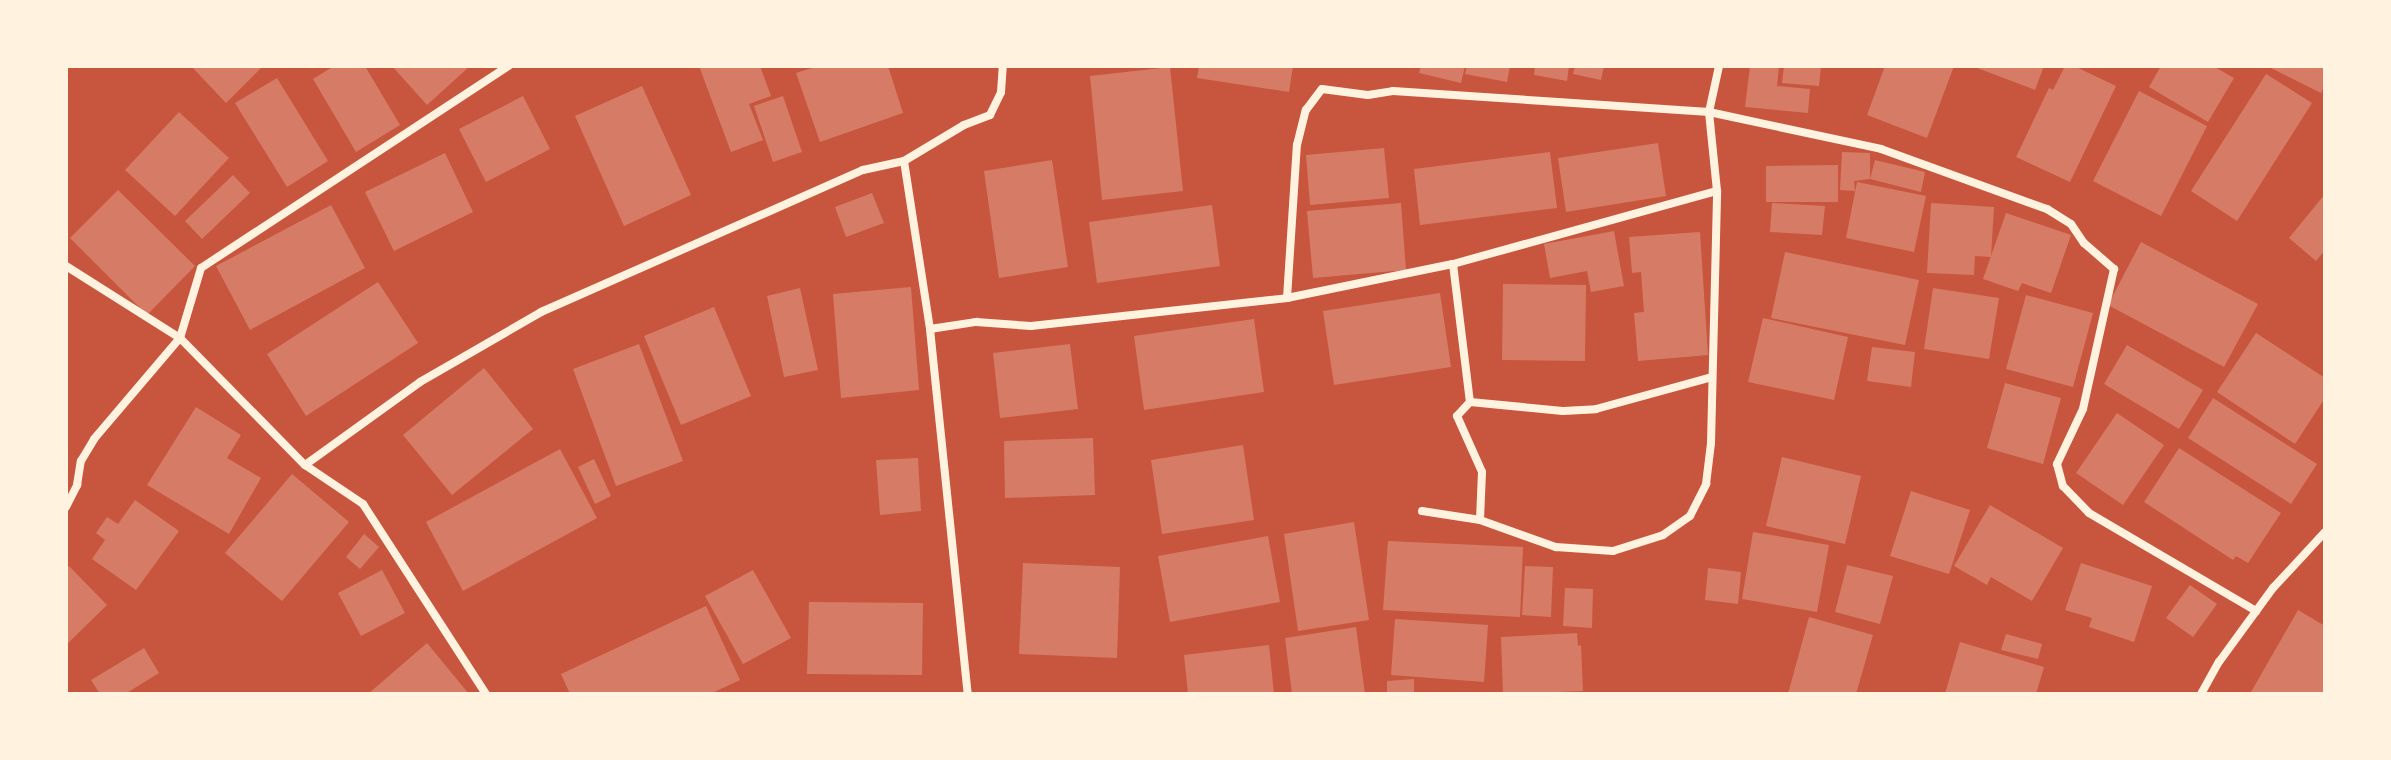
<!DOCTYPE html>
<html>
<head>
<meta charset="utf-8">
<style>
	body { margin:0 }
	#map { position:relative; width:2391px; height:760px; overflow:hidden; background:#c8553d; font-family:"Noto Serif",serif }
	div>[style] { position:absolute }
	.building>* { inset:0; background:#d67c66 }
	.minor>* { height:8px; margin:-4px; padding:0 4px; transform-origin:4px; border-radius:4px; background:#fff3e0 }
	span { translate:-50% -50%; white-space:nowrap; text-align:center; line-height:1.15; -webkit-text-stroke:8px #fff3e0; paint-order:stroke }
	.frame { position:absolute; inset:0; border:68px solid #fff3e0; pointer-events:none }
</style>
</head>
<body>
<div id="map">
	<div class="building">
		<div style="clip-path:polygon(191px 66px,263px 66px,226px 103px)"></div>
		<div style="clip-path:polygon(334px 66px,365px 66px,400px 125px,356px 152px,313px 79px)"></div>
		<div style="clip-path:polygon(392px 66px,470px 66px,427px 105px)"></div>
		<div style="clip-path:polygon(699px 66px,760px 66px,771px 96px,749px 104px,763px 140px,731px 152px)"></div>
		<div style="clip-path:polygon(818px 66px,888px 66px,903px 113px,820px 142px,796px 73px)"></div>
		<div style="clip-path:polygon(1199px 66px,1293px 66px,1289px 92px,1197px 78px)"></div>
		<div style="clip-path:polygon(1421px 66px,1465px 66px,1461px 83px,1419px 73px)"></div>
		<div style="clip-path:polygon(1467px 66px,1510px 66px,1507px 82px,1465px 74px)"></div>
		<div style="clip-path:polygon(1535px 66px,1569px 66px,1567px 81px,1534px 75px)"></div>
		<div style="clip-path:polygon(1575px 66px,1604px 66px,1601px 80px,1573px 74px)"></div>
		<div style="clip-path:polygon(1750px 66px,1779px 66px,1777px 86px,1810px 89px,1808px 113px,1745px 107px)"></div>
		<div style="clip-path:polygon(1784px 66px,1821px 66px,1819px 86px,1782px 83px)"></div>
		<div style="clip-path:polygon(1885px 66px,1954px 66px,1927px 138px,1867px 115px)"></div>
		<div style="clip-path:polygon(1972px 66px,2044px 66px,2035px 90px)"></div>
		<div style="clip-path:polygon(2065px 66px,2074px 66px,2116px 86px,2070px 182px,2016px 157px,2049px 88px,2053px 90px)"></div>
		<div style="clip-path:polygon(2161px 66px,2213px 66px,2234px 78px,2208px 122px,2149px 87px)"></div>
		<div style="clip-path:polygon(2267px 66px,2325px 66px,2325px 84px,2321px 93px)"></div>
		<div style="clip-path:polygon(1170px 67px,1183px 191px,1102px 200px,1090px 76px)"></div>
		<div style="clip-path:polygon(2266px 74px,2312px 103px,2237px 221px,2191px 191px)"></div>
		<div style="clip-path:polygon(277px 78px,328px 161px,287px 187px,235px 103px)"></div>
		<div style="clip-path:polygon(642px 86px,691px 195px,624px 226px,575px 116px)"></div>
		<div style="clip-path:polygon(2139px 91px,2207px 126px,2161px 216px,2093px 181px)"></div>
		<div style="clip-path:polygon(523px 96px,550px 149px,486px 182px,459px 129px)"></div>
		<div style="clip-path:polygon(783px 96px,802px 152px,773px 162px,754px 106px)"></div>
		<div style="clip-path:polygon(179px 112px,229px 158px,175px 216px,125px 170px)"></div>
		<div style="clip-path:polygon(1658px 143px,1666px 196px,1566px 212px,1558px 158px)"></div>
		<div style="clip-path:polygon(1384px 148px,1389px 198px,1310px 205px,1306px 155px)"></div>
		<div style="clip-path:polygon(1550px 152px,1557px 208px,1420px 225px,1414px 169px)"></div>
		<div style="clip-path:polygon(1842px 152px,1870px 153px,1870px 179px,1875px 160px,1925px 172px,1921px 192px,1870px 179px,1854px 181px,1855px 191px,1840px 190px)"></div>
		<div style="clip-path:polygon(445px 153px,473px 212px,394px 251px,365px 192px)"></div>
		<div style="clip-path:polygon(1052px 160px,1068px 267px,999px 278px,984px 171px)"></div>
		<div style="clip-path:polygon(1838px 165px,1838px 202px,1766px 202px,1766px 166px)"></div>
		<div style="clip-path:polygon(233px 175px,250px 193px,202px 239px,185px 221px)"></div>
		<div style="clip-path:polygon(1857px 182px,1926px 196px,1914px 252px,1846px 238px)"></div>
		<div style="clip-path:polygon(118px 190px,195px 266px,147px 315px,70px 238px)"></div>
		<div style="clip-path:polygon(872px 193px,884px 223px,846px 237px,835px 207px)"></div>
		<div style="clip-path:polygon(2325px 194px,2325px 250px,2316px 261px,2289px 238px)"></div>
		<div style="clip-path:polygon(1401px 203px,1406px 270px,1313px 278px,1307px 211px)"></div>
		<div style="clip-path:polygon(1772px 203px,1825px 206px,1822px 235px,1770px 232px)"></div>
		<div style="clip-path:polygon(1931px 203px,1994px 207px,1991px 257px,1975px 256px,1974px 275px,1927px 273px)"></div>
		<div style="clip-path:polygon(331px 205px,365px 268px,250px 330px,216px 266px)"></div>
		<div style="clip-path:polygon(1212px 205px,1220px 266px,1097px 283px,1089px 222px)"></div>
		<div style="clip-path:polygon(2006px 213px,2071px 235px,2051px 293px,2022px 283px,2018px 291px,1983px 279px)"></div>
		<div style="clip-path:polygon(1614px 231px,1624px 286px,1591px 292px,1587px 271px,1550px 278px,1544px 244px)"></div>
		<div style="clip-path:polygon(1700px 232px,1708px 355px,1638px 361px,1634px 313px,1644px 312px,1641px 272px,1632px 273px,1629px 237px)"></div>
		<div style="clip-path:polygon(2141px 242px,2258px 304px,2224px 367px,2108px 305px)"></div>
		<div style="clip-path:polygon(1785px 252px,1919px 280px,1905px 345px,1771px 318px)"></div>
		<div style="clip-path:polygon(378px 282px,418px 343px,306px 416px,267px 354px)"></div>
		<div style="clip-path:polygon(1503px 284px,1586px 285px,1585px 361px,1502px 360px)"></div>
		<div style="clip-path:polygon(911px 287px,919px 390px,841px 398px,833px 294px)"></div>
		<div style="clip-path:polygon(800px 288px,818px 370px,784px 377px,767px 296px)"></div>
		<div style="clip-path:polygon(1933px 288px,1999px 298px,1989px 359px,1924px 349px)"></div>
		<div style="clip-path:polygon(1440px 293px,1451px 367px,1334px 385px,1323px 311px)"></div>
		<div style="clip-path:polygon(2026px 295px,2093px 313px,2073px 387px,2006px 369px)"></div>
		<div style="clip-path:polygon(714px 307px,751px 396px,681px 425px,644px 336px)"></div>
		<div style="clip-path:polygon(1763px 318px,1848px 337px,1834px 400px,1748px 382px)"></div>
		<div style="clip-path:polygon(1254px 319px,1264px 392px,1144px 410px,1134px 336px)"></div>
		<div style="clip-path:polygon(2256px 333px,2325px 378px,2325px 398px,2295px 444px,2217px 392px)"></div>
		<div style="clip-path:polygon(639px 344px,683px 461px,616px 486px,573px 369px)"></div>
		<div style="clip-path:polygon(1070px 344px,1078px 409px,1000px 418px,993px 353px)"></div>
		<div style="clip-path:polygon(2127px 345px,2203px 390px,2179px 429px,2104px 384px)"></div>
		<div style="clip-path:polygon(1872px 347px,1915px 352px,1911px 387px,1867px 381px)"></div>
		<div style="clip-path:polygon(484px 368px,533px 429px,452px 495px,403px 435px)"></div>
		<div style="clip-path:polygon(2005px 383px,2061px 398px,2043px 464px,1987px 448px)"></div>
		<div style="clip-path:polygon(2213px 398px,2317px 464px,2291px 504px,2188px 438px)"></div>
		<div style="clip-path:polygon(196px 407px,241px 435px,227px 458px,261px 478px,229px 534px,147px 485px)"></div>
		<div style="clip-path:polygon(2117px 413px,2164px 445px,2123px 505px,2076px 473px)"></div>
		<div style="clip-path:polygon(1093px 438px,1095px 495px,1005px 498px,1004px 441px)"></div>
		<div style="clip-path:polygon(1243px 445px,1254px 520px,1162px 534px,1151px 460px)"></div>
		<div style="clip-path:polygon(2179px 448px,2281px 513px,2248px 563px,2236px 556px,2233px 560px,2144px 502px)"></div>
		<div style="clip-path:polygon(560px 449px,597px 518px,463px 591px,426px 522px)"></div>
		<div style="clip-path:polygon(1782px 457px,1861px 476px,1845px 544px,1766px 526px)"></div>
		<div style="clip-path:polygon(918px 458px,921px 511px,880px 515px,876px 460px)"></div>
		<div style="clip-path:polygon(594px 459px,611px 496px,595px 504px,578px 467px)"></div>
		<div style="clip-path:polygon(292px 474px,349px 522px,282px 601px,225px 553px)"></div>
		<div style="clip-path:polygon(1911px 491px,1970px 510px,1949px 574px,1890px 556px)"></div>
		<div style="clip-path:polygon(135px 500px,179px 531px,136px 590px,92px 559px,105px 540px,96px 533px,107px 517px,118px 524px)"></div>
		<div style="clip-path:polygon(1990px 505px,2063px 548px,2032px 601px,1991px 577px,1987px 585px,1954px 566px)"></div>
		<div style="clip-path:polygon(1354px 522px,1369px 620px,1298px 631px,1284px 534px)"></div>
		<div style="clip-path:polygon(1753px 532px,1829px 545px,1817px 612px,1742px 599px)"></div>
		<div style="clip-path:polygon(364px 534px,379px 547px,360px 569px,346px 557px)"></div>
		<div style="clip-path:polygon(1268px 536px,1280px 602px,1170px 622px,1158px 556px)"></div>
		<div style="clip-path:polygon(1388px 541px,1523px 547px,1520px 617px,1383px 610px)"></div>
		<div style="clip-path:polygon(1023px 563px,1120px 567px,1117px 658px,1019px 654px)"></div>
		<div style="clip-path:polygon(2081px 563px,2152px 586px,2134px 642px,2089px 627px,2092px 618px,2065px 610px)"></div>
		<div style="clip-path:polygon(1847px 565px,1893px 576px,1880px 624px,1835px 612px)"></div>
		<div style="clip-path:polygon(69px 566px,107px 605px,66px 645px,66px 569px)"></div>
		<div style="clip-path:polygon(1525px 566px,1553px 567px,1551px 617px,1522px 615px)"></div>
		<div style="clip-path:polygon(1708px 568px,1741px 572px,1738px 604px,1705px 600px)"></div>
		<div style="clip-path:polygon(382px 570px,405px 613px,361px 636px,338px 593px)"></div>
		<div style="clip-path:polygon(753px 570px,791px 638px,743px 664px,705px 596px)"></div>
		<div style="clip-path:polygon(2190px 585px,2217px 604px,2193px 637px,2166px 618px)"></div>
		<div style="clip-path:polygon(1565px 588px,1593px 589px,1592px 628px,1563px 626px)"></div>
		<div style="clip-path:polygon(809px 602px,923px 603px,922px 675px,807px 674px)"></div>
		<div style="clip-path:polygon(706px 606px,740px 680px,710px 694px,570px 694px,561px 674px)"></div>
		<div style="clip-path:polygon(2298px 610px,2325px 626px,2325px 694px,2255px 694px,2251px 692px)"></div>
		<div style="clip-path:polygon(1809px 617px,1873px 635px,1856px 694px,1788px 694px)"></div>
		<div style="clip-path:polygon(1395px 619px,1488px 625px,1484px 682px,1391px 675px)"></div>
		<div style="clip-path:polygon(1356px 627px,1365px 694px,1292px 694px,1285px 638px)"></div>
		<div style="clip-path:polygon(1577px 633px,1578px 646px,1581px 645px,1583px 691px,1503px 694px,1501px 637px)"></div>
		<div style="clip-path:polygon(2006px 634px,2042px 644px,2038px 659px,2001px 650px)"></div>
		<div style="clip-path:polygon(1960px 642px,2044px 667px,2036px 694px,1945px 694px)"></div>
		<div style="clip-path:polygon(427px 643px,469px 694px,368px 694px)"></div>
		<div style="clip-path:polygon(1269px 645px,1274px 694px,1188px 694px,1184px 655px)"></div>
		<div style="clip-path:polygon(144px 648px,159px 673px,125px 694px,100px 694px,91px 680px)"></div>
		<div style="clip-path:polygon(1414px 679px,1414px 694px,1387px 694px,1387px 681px)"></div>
	</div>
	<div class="minor">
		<div style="left:904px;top:161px;width:70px;rotate:-31deg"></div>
		<div style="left:964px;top:125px;width:28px;rotate:-21deg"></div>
		<div style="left:990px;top:115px;width:25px;rotate:-64deg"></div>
		<div style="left:1001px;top:92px;width:26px;rotate:-86deg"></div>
		<div style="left:1453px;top:264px;width:139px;rotate:83deg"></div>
		<div style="left:1470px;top:402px;width:19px;rotate:133deg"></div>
		<div style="left:1457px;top:416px;width:61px;rotate:65.9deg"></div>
		<div style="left:1482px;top:472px;width:48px;rotate:92.4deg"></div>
		<div style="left:66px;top:266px;width:135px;rotate:32.3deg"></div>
		<div style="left:180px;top:338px;width:178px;rotate:45.5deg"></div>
		<div style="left:305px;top:465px;width:70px;rotate:33.9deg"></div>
		<div style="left:363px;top:504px;width:226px;rotate:57.1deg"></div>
		<div style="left:1287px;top:298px;width:153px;rotate:-86.3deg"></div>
		<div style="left:1297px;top:145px;width:36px;rotate:-76deg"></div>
		<div style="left:1306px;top:110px;width:26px;rotate:-53deg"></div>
		<div style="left:1322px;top:89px;width:46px;rotate:7.4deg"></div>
		<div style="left:1368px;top:95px;width:25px;rotate:-9deg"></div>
		<div style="left:1393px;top:91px;width:317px;rotate:3.8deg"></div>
		<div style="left:1709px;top:112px;width:176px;rotate:12.1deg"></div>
		<div style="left:1881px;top:149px;width:177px;rotate:19.9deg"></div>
		<div style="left:2047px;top:209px;width:28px;rotate:32deg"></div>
		<div style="left:2071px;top:224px;width:23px;rotate:56deg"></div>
		<div style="left:2084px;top:243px;width:40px;rotate:41deg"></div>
		<div style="left:2114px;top:269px;width:143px;rotate:102.5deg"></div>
		<div style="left:2083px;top:409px;width:61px;rotate:115.3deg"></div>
		<div style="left:2057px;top:464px;width:23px;rotate:75deg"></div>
		<div style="left:2063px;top:486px;width:37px;rotate:46deg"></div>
		<div style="left:2089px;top:513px;width:194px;rotate:30.4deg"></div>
		<div style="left:930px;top:329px;width:367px;rotate:84.1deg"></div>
		<div style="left:1470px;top:402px;width:93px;rotate:5.5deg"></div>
		<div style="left:1563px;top:411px;width:33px;rotate:-3deg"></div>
		<div style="left:1596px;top:409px;width:120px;rotate:-15.4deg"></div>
		<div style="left:305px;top:465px;width:142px;rotate:-35.8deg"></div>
		<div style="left:420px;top:382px;width:140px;rotate:-30deg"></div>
		<div style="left:541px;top:312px;width:352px;rotate:-23.8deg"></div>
		<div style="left:863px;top:170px;width:42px;rotate:-12.4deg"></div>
		<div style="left:904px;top:161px;width:170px;rotate:81.2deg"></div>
		<div style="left:930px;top:329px;width:47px;rotate:-8.7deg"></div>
		<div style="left:976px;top:322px;width:55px;rotate:4.2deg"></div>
		<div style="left:1031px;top:326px;width:258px;rotate:-6.2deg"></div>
		<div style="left:1287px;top:298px;width:169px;rotate:-11.6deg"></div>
		<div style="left:1453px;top:264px;width:274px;rotate:-15.5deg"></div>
		<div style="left:66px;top:507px;width:25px;rotate:-63deg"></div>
		<div style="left:77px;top:485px;width:24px;rotate:-81deg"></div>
		<div style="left:81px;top:461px;width:26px;rotate:-59deg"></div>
		<div style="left:94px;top:439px;width:133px;rotate:-49.6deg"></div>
		<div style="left:180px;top:338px;width:73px;rotate:-73.3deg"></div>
		<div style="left:201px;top:268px;width:368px;rotate:-33.3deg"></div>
		<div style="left:1422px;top:511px;width:59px;rotate:8.8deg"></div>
		<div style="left:1480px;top:520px;width:81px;rotate:19.6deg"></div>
		<div style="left:1556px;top:547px;width:57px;rotate:4deg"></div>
		<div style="left:1613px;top:551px;width:52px;rotate:-17.7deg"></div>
		<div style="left:1663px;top:535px;width:33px;rotate:-35deg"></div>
		<div style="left:1690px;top:516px;width:36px;rotate:-63deg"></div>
		<div style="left:1706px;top:484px;width:41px;rotate:-83deg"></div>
		<div style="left:1711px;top:443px;width:252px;rotate:-88.6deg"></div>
		<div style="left:1717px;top:191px;width:79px;rotate:-95.8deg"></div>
		<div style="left:1709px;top:112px;width:47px;rotate:-77.7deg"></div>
		<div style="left:2201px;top:694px;width:37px;rotate:-61deg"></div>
		<div style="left:2219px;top:662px;width:92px;rotate:-53.9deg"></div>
		<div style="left:2273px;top:588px;width:76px;rotate:-47.1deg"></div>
	</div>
	<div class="frame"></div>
</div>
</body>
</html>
